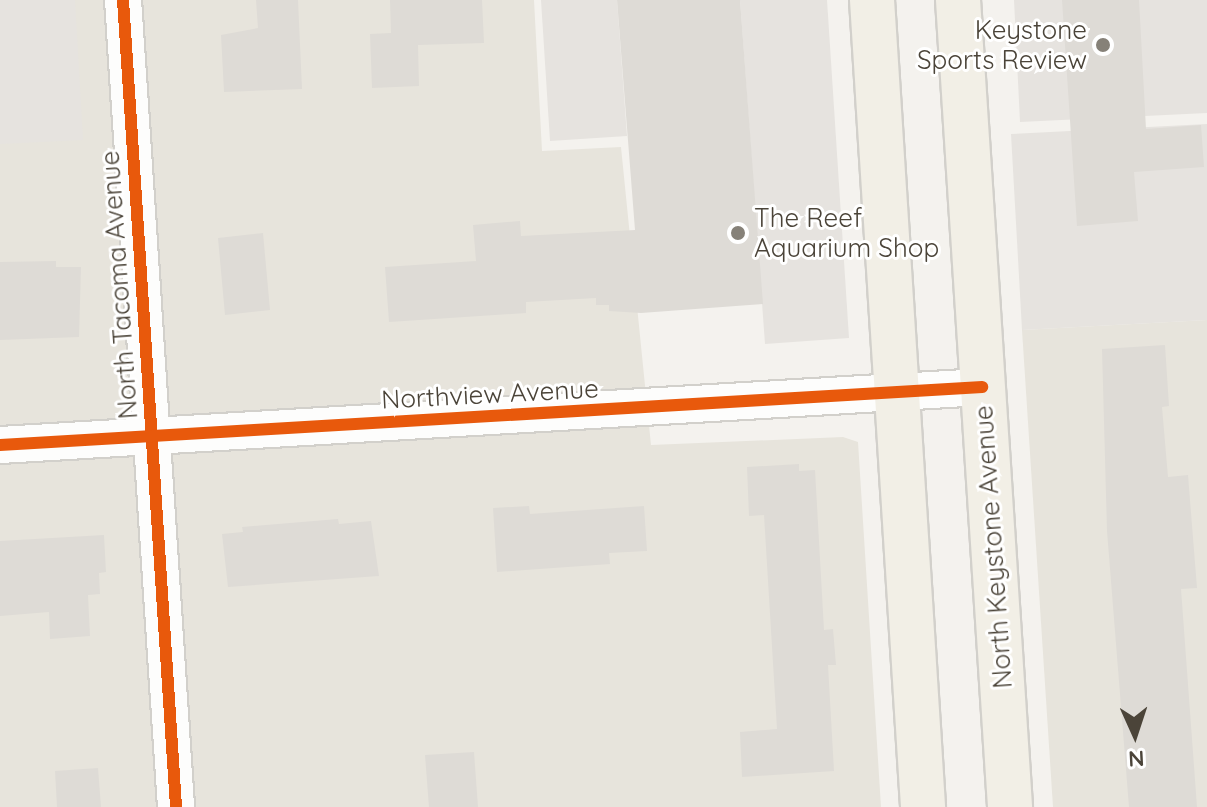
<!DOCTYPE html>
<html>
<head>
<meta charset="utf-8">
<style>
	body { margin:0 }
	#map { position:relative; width:1207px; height:807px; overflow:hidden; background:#f4f2ee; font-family:Quicksand,sans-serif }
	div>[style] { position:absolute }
	.residential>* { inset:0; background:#e7e4dc }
	.parking>* { inset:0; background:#e6e3df }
	.building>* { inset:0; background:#dedbd6 }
	.roads { filter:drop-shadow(2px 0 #d2d0cb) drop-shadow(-2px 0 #d2d0cb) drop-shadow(0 2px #d2d0cb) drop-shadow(0 -2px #d2d0cb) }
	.minor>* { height:36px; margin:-18px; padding:0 18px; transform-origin:18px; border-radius:18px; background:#fdfdfc }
	.primary>* { height:44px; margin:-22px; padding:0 22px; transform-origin:22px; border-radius:22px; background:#f2efe6 }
	.cycleway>* { height:12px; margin:-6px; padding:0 6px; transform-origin:6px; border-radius:6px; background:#e8590c }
	.dots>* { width:22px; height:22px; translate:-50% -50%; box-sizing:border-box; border:4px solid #fff; border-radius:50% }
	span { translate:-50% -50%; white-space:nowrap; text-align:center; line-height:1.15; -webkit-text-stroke:6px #fff; paint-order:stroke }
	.poi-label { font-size:26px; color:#4b4439 }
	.right { translate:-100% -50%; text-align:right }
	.left { translate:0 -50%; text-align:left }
	.street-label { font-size:26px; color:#4b4439 }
	.north { position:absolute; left:1095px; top:695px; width:80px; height:80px; -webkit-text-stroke:6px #fff; paint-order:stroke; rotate:177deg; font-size:22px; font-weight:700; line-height:32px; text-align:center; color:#4b4439 }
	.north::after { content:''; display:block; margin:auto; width:28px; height:36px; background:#4b4439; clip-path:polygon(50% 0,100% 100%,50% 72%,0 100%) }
</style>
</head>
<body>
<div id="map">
	<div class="residential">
		<div style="clip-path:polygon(0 0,534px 0,542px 151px,621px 147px,651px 445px,843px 437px,858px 442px,881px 807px,0 807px)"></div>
		<div style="clip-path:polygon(1207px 320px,1207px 807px,1053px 807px,1022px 330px)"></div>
	</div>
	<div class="parking">
		<div style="clip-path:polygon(0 0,75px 0,83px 140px,0 144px)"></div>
		<div style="clip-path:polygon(541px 0,617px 0,627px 136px,550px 141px)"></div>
		<div style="clip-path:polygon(740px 0,827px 0,849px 338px,765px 344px)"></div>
		<div style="clip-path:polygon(1014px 0,1207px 0,1207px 113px,1020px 122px)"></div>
		<div style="clip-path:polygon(1207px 124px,1207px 320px,1022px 330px,1011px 134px)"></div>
	</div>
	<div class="building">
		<div style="clip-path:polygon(256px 0,298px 0,302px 89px,224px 92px,221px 35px,258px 28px)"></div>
		<div style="clip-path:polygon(390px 0,482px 0,484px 43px,418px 45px,419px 86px,372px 88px,370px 34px,391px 33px)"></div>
		<div style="clip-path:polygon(617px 0,740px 0,763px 304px,641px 313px,609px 311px,609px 305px,596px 305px,596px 298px,526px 302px,526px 313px,389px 322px,385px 267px,476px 261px,473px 225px,520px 221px,521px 236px,635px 230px)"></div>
		<div style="clip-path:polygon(1062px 0,1139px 0,1146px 129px,1201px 125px,1204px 167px,1134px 172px,1138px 221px,1077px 226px)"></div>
		<div style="clip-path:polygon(263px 233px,270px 310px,225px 315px,218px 238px)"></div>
		<div style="clip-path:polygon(56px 261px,56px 267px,81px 267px,79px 337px,0 340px,0 262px)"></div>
		<div style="clip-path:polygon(1165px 345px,1169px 406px,1162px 407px,1168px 477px,1188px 475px,1197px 588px,1181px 589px,1197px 807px,1129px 807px,1107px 531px,1102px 349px)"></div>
		<div style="clip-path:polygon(799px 464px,799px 471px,815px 470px,824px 630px,833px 629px,836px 665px,828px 665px,834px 771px,742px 777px,740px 732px,777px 729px,764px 515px,749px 516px,747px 467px)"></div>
		<div style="clip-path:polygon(529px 506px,530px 514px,644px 506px,647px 551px,609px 553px,610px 564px,497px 572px,493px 508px)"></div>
		<div style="clip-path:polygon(338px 519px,339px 524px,371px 521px,379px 576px,228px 587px,222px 534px,243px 532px,242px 527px)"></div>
		<div style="clip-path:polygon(104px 535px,106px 572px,99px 573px,100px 594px,88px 595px,90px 636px,50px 639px,49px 612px,0 616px,0 541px)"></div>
		<div style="clip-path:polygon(474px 752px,478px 807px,429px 807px,425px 755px)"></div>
		<div style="clip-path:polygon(98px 768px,101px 807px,57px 807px,55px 771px)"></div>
	</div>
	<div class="roads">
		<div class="minor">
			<div style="left:123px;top:0;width:809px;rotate:86.24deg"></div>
			<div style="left:0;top:445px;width:984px;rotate:-3.38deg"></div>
		</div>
		<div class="primary">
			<div style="left:872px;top:0;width:809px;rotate:86.38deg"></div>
			<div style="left:958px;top:0;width:809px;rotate:86.31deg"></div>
		</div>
	</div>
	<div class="cycleway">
		<div style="left:123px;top:0;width:809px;rotate:86.24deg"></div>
		<div style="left:0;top:445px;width:984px;rotate:-3.38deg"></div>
	</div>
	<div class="dots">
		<div style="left:1103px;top:45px;background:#868178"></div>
		<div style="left:738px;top:233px;background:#868178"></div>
	</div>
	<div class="poi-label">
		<span class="right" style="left:1087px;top:45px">Keystone<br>Sports Review</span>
		<span class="left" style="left:754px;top:233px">The Reef<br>Aquarium Shop</span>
	</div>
	<div class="street-label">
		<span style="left:119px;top:285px;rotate:-94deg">North Tacoma Avenue</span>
		<span style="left:490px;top:394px;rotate:-3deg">Northview Avenue</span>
		<span style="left:993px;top:547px;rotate:-94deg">North Keystone Avenue</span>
	</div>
	<div class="north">N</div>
</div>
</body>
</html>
